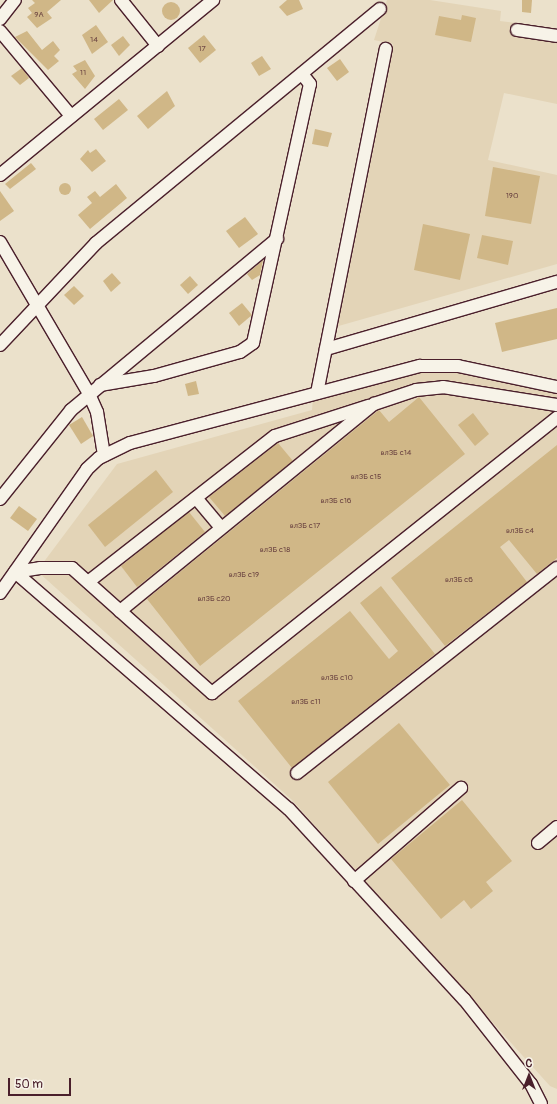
<!DOCTYPE html>
<html>
<head>
<meta charset="utf-8">
<style>
	body { margin:0 }
	#map { position:relative; width:557px; height:1104px; overflow:hidden; background:#ebe1cb; font-family:Pangolin,sans-serif }
	div>[style] { position:absolute }
	.built>* { inset:0; background:#e3d4b7 }
	.building>* { inset:0; background:#d0b787 }
	.round { border-radius:50% }
	.roads { filter:drop-shadow(1px 0 #4a1f2b) drop-shadow(-1px 0 #4a1f2b) drop-shadow(0 1px #4a1f2b) drop-shadow(0 -1px #4a1f2b) }
	.minor>* { height:12px; margin:-6px; padding:0 6px; transform-origin:6px; border-radius:6px; background:#f7f3e8 }
	span { translate:-50% -50%; white-space:nowrap; text-align:center; line-height:1.15; -webkit-text-stroke:4px #f7f3e8; paint-order:stroke }
	.number-label { font-size:8px; color:#6c4542 }
	.number-label span { -webkit-text-stroke-width:0 }
	.north { position:absolute; left:509px; top:1056px; width:40px; height:40px; -webkit-text-stroke:3px #f7f3e8; paint-order:stroke; rotate:0deg; font-size:11px; font-weight:700; line-height:16px; text-align:center; color:#4a1f2b }
	.north::after { content:''; display:block; margin:auto; width:14px; height:18px; background:#4a1f2b; clip-path:polygon(50% 0,100% 100%,50% 72%,0 100%) }
	.scale { position:absolute; left:8px; top:1078px; width:63px; height:18px; box-sizing:border-box; border:2px solid #4a1f2b; border-top:0; padding-left:5px; font-size:12px; line-height:14px; white-space:nowrap; color:#4a1f2b; -webkit-text-stroke:3px #f7f3e8; paint-order:stroke }
</style>
</head>
<body>
<div id="map">
	<div class="built">
		<div style="clip-path:polygon(387px 0,430px 0,501px 11px,500px 21px,516px 23px,514px 37px,557px 41px,557px 104px,504px 93px,488px 160px,557px 175px,557px 264px,335px 327px,393px 44px,374px 40px)"></div>
		<div style="clip-path:polygon(445px 367px,557px 391px,557px 1089px,550px 1086px,292px 800px,37px 571px,117px 464px,312px 410px,313px 398px)"></div>
	</div>
	<div class="building">
		<div style="clip-path:polygon(32px 0,61px 0,47px 12px,52px 18px,37px 28px,27px 17px,32px 13px,28px 8px,35px 3px)"></div>
		<div style="clip-path:polygon(89px 0,113px 0,99px 13px)"></div>
		<div style="clip-path:polygon(287px 0,299px 0,303px 9px,287px 16px,279px 7px)"></div>
		<div style="clip-path:polygon(522px 0,532px 0,531px 13px,522px 12px)"></div>
		<div class="round" style="left:162px;top:2px;width:18px;height:18px"></div>
		<div style="clip-path:polygon(462px 15px,476px 18px,471px 42px,435px 35px,439px 16px,461px 20px)"></div>
		<div style="clip-path:polygon(96px 25px,108px 42px,92px 54px,82px 35px)"></div>
		<div style="clip-path:polygon(27px 31px,42px 50px,53px 41px,60px 50px,54px 56px,59px 61px,48px 70px,15px 37px)"></div>
		<div style="clip-path:polygon(204px 35px,216px 50px,200px 63px,188px 48px)"></div>
		<div style="clip-path:polygon(123px 36px,130px 45px,119px 56px,111px 45px)"></div>
		<div style="clip-path:polygon(262px 56px,271px 69px,259px 76px,251px 63px)"></div>
		<div style="clip-path:polygon(340px 59px,349px 72px,337px 81px,327px 68px)"></div>
		<div style="clip-path:polygon(85px 60px,95px 76px,85px 89px,72px 74px,77px 71px,73px 66px)"></div>
		<div style="clip-path:polygon(22px 68px,29px 78px,20px 85px,11px 76px)"></div>
		<div style="clip-path:polygon(167px 91px,175px 106px,148px 129px,137px 116px)"></div>
		<div style="clip-path:polygon(119px 99px,128px 110px,103px 130px,94px 119px)"></div>
		<div style="clip-path:polygon(315px 129px,332px 133px,328px 147px,312px 144px)"></div>
		<div style="clip-path:polygon(96px 149px,106px 161px,92px 172px,80px 159px,88px 150px,90px 153px)"></div>
		<div style="clip-path:polygon(31px 163px,36px 169px,10px 189px,5px 184px)"></div>
		<div style="clip-path:polygon(493px 167px,540px 176px,531px 224px,485px 216px)"></div>
		<div class="round" style="left:59px;top:183px;width:12px;height:12px"></div>
		<div style="clip-path:polygon(116px 184px,127px 198px,90px 229px,78px 215px,92px 203px,87px 197px,95px 191px,100px 197px)"></div>
		<div style="clip-path:polygon(0 191px,14px 211px,0 221px)"></div>
		<div style="clip-path:polygon(245px 217px,258px 234px,239px 248px,226px 231px)"></div>
		<div style="clip-path:polygon(423px 224px,470px 234px,460px 280px,414px 270px)"></div>
		<div style="clip-path:polygon(482px 235px,513px 241px,508px 265px,477px 258px)"></div>
		<div style="clip-path:polygon(263px 260px,260px 275px,252px 280px,247px 274px)"></div>
		<div style="clip-path:polygon(112px 273px,121px 283px,111px 292px,103px 281px)"></div>
		<div style="clip-path:polygon(190px 276px,198px 285px,188px 294px,180px 285px)"></div>
		<div style="clip-path:polygon(74px 286px,84px 296px,74px 305px,64px 295px)"></div>
		<div style="clip-path:polygon(242px 303px,252px 315px,239px 326px,229px 313px)"></div>
		<div style="clip-path:polygon(557px 308px,557px 339px,502px 352px,495px 323px)"></div>
		<div style="clip-path:polygon(196px 381px,199px 394px,188px 396px,185px 384px)"></div>
		<div style="clip-path:polygon(419px 397px,465px 454px,200px 666px,147px 599px,379px 410px,389px 422px)"></div>
		<div style="clip-path:polygon(473px 413px,489px 434px,475px 446px,458px 425px)"></div>
		<div style="clip-path:polygon(82px 417px,93px 436px,81px 444px,69px 425px)"></div>
		<div style="clip-path:polygon(278px 443px,293px 461px,225px 516px,209px 497px)"></div>
		<div style="clip-path:polygon(557px 445px,557px 558px,537px 574px,509px 540px,500px 547px,527px 582px,445px 646px,391px 578px)"></div>
		<div style="clip-path:polygon(156px 470px,173px 492px,105px 547px,88px 525px)"></div>
		<div style="clip-path:polygon(19px 506px,37px 519px,28px 531px,10px 518px)"></div>
		<div style="clip-path:polygon(189px 512px,205px 532px,137px 587px,121px 566px)"></div>
		<div style="clip-path:polygon(381px 586px,435px 654px,292px 768px,238px 701px,350px 611px,389px 659px,398px 651px,360px 603px)"></div>
		<div style="clip-path:polygon(399px 723px,450px 785px,378px 844px,328px 782px)"></div>
		<div style="clip-path:polygon(462px 800px,512px 861px,486px 882px,493px 891px,471px 909px,464px 900px,441px 919px,391px 859px)"></div>
	</div>
	<div class="roads">
		<div class="minor">
			<div style="left:121px;top:0;width:59px;rotate:51.2deg"></div>
			<div style="left:0;top:19px;width:24px;rotate:-52deg"></div>
			<div style="left:517px;top:30px;width:40px;rotate:8.5deg"></div>
			<div style="left:0;top:31px;width:111px;rotate:50.1deg"></div>
			<div style="left:0;top:175px;width:276px;rotate:-39.4deg"></div>
			<div style="left:0;top:242px;width:176px;rotate:59.6deg"></div>
			<div style="left:89px;top:394px;width:20px;rotate:66deg"></div>
			<div style="left:97px;top:412px;width:44px;rotate:80.8deg"></div>
			<div style="left:0;top:345px;width:140px;rotate:-46.7deg"></div>
			<div style="left:96px;top:243px;width:368px;rotate:-39.5deg"></div>
			<div style="left:326px;top:349px;width:241px;rotate:-16.2deg"></div>
			<div style="left:100px;top:385px;width:55px;rotate:-9.5deg"></div>
			<div style="left:154px;top:376px;width:89px;rotate:-15.6deg"></div>
			<div style="left:240px;top:352px;width:16px;rotate:-35deg"></div>
			<div style="left:253px;top:343px;width:265px;rotate:-77.6deg"></div>
			<div style="left:310px;top:84px;width:13px;rotate:-129deg"></div>
			<div style="left:317px;top:393px;width:351px;rotate:-78.7deg"></div>
			<div style="left:196px;top:498px;width:39px;rotate:50deg"></div>
			<div style="left:0;top:499px;width:114px;rotate:-51.4deg"></div>
			<div style="left:71px;top:410px;width:268px;rotate:-39.7deg"></div>
			<div style="left:15px;top:572px;width:362px;rotate:40.9deg"></div>
			<div style="left:289px;top:809px;width:258px;rotate:47.4deg"></div>
			<div style="left:464px;top:999px;width:108px;rotate:51.8deg"></div>
			<div style="left:531px;top:1084px;width:22px;rotate:63deg"></div>
			<div style="left:15px;top:572px;width:25px;rotate:-9deg"></div>
			<div style="left:40px;top:568px;width:32px"></div>
			<div style="left:72px;top:568px;width:188px;rotate:41.8deg"></div>
			<div style="left:212px;top:693px;width:441px;rotate:-38.6deg"></div>
			<div style="left:88px;top:582px;width:237px;rotate:-38deg"></div>
			<div style="left:275px;top:436px;width:98px;rotate:-17.9deg"></div>
			<div style="left:0;top:593px;width:151px;rotate:-54.9deg"></div>
			<div style="left:87px;top:469px;width:16px;rotate:-43deg"></div>
			<div style="left:99px;top:458px;width:34px;rotate:-26deg"></div>
			<div style="left:130px;top:443px;width:300px;rotate:-14.9deg"></div>
			<div style="left:420px;top:366px;width:38px"></div>
			<div style="left:458px;top:366px;width:101px;rotate:12deg"></div>
			<div style="left:120px;top:611px;width:328px;rotate:-39.2deg"></div>
			<div style="left:374px;top:404px;width:44px;rotate:-18.4deg"></div>
			<div style="left:416px;top:390px;width:27px;rotate:-6deg"></div>
			<div style="left:443px;top:387px;width:115px;rotate:9deg"></div>
			<div style="left:297px;top:773px;width:331px;rotate:-38.3deg"></div>
			<div style="left:538px;top:843px;width:25px;rotate:-40deg"></div>
			<div style="left:354px;top:881px;width:142px;rotate:-41deg"></div>
		</div>
	</div>
	<div class="number-label">
		<span style="left:39px;top:15px">9А</span>
		<span style="left:94px;top:40px">14</span>
		<span style="left:202px;top:49px">17</span>
		<span style="left:83px;top:73px">11</span>
		<span style="left:512px;top:196px">190</span>
		<span style="left:396px;top:453px">вл3Б с14</span>
		<span style="left:366px;top:477px">вл3Б с15</span>
		<span style="left:336px;top:501px">вл3Б с16</span>
		<span style="left:305px;top:526px">вл3Б с17</span>
		<span style="left:520px;top:531px">вл3Б с4</span>
		<span style="left:275px;top:550px">вл3Б с18</span>
		<span style="left:244px;top:575px">вл3Б с19</span>
		<span style="left:459px;top:580px">вл3Б с6</span>
		<span style="left:214px;top:599px">вл3Б с20</span>
		<span style="left:337px;top:678px">вл3Б с10</span>
		<span style="left:306px;top:702px">вл3Б с11</span>
	</div>
	<div class="north">С</div>
	<div class="scale">50 m</div>
</div>
</body>
</html>
